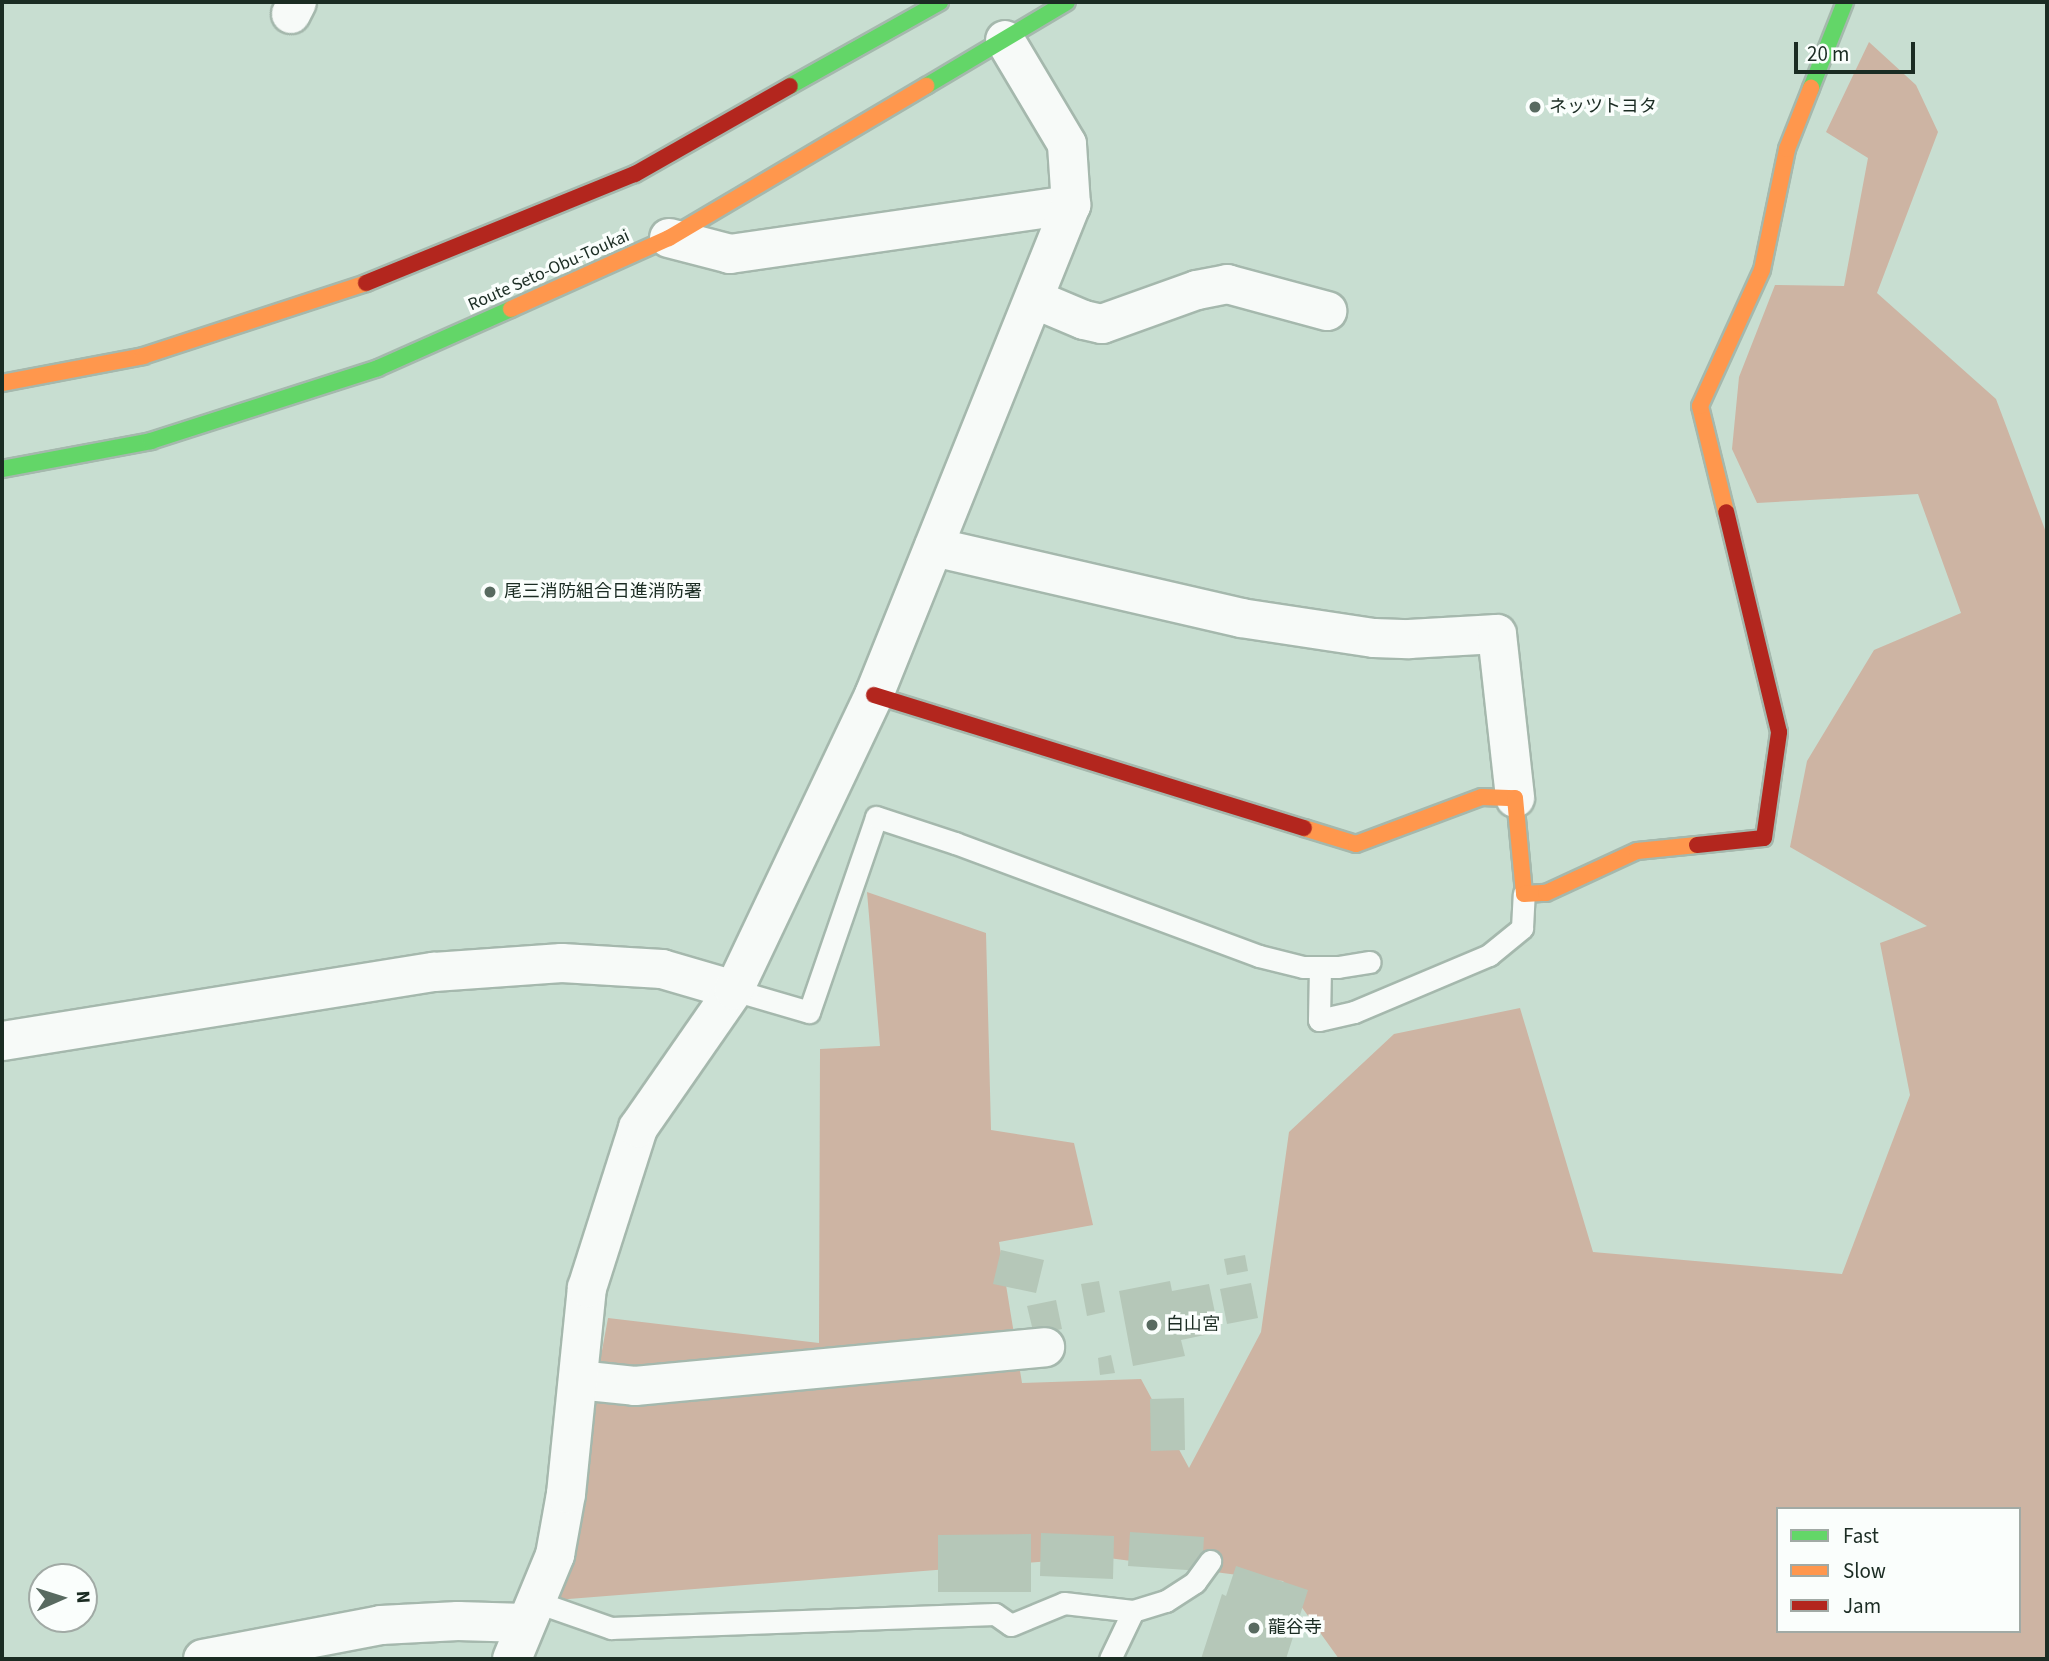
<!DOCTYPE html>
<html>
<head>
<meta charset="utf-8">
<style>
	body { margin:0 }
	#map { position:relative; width:2049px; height:1661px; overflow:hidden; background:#c8ded1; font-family:"Source Sans 3","Noto Sans JP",sans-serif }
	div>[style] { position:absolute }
	.forest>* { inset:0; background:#cdb4a3 }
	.building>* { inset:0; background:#b5c7b8 }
	.roads { filter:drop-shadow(2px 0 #a5b8ad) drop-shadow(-2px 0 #a5b8ad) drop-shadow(0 2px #a5b8ad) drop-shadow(0 -2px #a5b8ad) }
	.lane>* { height:21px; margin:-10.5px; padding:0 10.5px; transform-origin:10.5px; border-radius:10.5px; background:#f7faf8 }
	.street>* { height:38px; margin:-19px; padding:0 19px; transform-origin:19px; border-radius:19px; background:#f7faf8 }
	.fast>* { height:16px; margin:-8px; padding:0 8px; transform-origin:8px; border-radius:8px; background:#63d668 }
	.slow>* { height:16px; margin:-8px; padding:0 8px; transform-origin:8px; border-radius:8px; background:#ff974d }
	.jam>* { height:16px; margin:-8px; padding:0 8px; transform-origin:8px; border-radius:8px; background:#b3261e }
	.dots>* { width:19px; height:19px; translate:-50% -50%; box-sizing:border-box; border:4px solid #fafefc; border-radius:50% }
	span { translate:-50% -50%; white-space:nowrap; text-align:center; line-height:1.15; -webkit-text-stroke:7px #fafefc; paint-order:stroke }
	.poi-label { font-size:18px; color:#1b2c23 }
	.left { translate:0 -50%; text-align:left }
	.street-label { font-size:18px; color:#1b2c23 }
	.frame { position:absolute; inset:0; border:4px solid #1b2c23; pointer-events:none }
	.legend { position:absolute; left:1776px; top:1507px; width:245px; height:126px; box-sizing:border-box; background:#fafefc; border:2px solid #a1aaa5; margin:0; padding:9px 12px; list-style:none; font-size:21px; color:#1b2c23 }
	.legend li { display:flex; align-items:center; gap:14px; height:35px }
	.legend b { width:35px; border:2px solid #a1aaa5 }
	.north { position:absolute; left:28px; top:1563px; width:70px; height:70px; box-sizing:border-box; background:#fafefc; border:2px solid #a1aaa5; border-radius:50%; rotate:87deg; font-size:19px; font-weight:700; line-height:28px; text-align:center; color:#1b2c23 }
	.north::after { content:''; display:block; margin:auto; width:24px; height:32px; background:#586a60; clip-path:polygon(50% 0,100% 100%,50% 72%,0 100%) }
	.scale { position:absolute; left:1794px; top:42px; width:121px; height:32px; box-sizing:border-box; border:4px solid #1b2c23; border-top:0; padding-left:9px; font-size:21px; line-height:24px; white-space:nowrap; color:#1b2c23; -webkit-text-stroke:5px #fafefc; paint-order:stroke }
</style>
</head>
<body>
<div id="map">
	<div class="forest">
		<div style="clip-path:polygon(evenodd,1869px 42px,1916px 85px,1938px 132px,1877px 293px,1996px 399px,2047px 535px,2047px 1659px,1339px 1659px,1283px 1581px,1101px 1557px,556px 1600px,608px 1318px,819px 1343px,820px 1049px,880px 1046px,867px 892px,986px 933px,991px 1130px,1074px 1143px,1093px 1225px,999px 1242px,1022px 1383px,1141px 1379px,1189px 1468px,1261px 1332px,1289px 1132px,1394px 1034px,1520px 1008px,1593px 1252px,1842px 1274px,1910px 1095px,1880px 943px,1927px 926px,1790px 847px,1807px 761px,1874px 650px,1961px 613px,1918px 494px,1757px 503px,1732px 449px,1739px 377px,1775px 285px,1844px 286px,1868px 158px,1826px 132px,1869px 42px,1778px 1509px,2019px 1509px,2019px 1631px,1778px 1631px,1778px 1509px)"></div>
	</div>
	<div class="building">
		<div style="clip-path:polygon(1001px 1250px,1044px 1260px,1036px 1293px,993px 1284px)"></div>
		<div style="clip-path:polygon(1245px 1255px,1248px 1271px,1227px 1275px,1224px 1259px)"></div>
		<div style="clip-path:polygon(1099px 1281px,1105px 1312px,1087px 1316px,1081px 1284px)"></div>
		<div style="clip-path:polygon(1170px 1281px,1172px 1291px,1209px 1284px,1219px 1332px,1181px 1340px,1185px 1356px,1133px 1366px,1119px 1291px)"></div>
		<div style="clip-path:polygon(1251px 1283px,1258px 1318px,1227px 1324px,1220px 1289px)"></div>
		<div style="clip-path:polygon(1056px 1300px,1062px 1329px,1034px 1335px,1027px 1306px)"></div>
		<div style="clip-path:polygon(1111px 1355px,1115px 1373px,1100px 1375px,1098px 1358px)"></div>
		<div style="clip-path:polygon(1184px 1398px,1185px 1450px,1151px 1451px,1150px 1399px)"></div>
		<div style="clip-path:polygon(1130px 1532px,1204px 1537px,1202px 1571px,1128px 1566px)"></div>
		<div style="clip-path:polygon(1041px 1533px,1114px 1536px,1113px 1579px,1040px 1576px)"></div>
		<div style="clip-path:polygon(1031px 1534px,1031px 1592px,938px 1592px,938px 1535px)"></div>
		<div style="clip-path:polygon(1236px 1566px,1308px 1590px,1286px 1659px,1201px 1659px,1222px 1594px,1226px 1596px)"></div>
	</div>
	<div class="roads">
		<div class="lane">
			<div style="left:1320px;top:967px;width:53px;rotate:91.1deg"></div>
			<div style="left:1319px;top:1020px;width:36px;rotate:-13deg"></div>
			<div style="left:1354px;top:1012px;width:147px;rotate:-22.9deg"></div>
			<div style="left:1489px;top:955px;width:43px;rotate:-39.3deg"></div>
			<div style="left:1522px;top:928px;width:34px;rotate:-87deg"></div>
			<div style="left:734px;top:990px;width:78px;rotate:16.3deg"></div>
			<div style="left:809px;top:1012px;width:206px;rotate:-71deg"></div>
			<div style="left:876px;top:817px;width:83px;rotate:18.2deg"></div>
			<div style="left:955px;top:843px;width:324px;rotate:20.4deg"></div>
			<div style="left:1259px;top:956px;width:45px;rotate:14deg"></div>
			<div style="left:1303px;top:967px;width:35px"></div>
			<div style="left:1338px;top:967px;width:32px;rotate:-9deg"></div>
			<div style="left:534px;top:1601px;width:82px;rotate:19.3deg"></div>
			<div style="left:611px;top:1628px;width:384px;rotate:-2.1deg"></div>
			<div style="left:995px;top:1614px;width:19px;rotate:35deg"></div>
			<div style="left:1011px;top:1625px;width:57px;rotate:-22.5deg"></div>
			<div style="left:1064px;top:1603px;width:69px;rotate:6.6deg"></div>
			<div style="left:1133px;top:1611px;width:34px;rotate:-17deg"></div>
			<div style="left:1166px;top:1601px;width:35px;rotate:-33deg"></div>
			<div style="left:1195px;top:1582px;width:26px;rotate:-54deg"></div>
			<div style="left:1110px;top:1659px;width:53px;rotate:-64.4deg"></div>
		</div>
		<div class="street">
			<div style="left:291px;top:14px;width:13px;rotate:-63deg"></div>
			<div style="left:669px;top:238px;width:63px;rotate:14.7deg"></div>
			<div style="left:730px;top:254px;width:345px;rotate:-8.2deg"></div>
			<div style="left:1034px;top:299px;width:54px;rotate:22.8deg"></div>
			<div style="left:1084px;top:320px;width:18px;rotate:13deg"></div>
			<div style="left:1102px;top:324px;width:101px;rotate:-19.7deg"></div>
			<div style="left:1197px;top:290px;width:31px;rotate:-11deg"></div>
			<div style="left:1227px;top:284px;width:104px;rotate:15.1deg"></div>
			<div style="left:934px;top:547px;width:315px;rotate:13deg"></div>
			<div style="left:1241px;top:618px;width:134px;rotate:8.6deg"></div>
			<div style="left:1374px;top:638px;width:35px;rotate:2deg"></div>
			<div style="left:1409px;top:639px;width:88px;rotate:-3.3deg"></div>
			<div style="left:1497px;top:634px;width:165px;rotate:83.7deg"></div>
			<div style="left:2px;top:1041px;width:437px;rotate:-9.1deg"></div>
			<div style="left:434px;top:972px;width:128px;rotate:-4deg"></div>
			<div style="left:562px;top:963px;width:100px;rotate:3.4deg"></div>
			<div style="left:662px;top:969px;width:75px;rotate:16.3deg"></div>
			<div style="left:578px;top:1380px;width:57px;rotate:6deg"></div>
			<div style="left:635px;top:1386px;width:412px;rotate:-5.4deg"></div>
			<div style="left:203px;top:1659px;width:181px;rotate:-10.8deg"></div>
			<div style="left:381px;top:1625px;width:77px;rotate:-3deg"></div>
			<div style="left:458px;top:1621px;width:67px;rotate:1.7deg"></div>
			<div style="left:512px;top:1659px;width:113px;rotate:-67.5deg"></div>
			<div style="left:555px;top:1555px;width:62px;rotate:-79.8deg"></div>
			<div style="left:566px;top:1494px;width:207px;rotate:-84.2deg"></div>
			<div style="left:587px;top:1288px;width:168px;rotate:-72.3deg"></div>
			<div style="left:638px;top:1128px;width:168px;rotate:-55.2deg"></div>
			<div style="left:734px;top:990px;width:327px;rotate:-64.6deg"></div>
			<div style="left:874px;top:695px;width:528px;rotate:-68.1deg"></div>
			<div style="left:1071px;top:205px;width:61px;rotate:-93.8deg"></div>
			<div style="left:1067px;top:144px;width:121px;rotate:-120.8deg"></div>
		</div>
		<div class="fast">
			<div style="left:790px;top:86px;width:172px;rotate:-29.2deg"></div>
			<div style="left:926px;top:86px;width:164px;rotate:-30.8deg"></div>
			<div style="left:1811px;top:88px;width:92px;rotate:-68.4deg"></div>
			<div style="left:2px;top:469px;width:152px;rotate:-10.6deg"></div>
			<div style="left:151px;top:441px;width:238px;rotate:-17.8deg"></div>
			<div style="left:378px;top:368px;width:145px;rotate:-23.9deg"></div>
		</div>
		<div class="slow">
			<div style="left:511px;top:309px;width:173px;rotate:-24.2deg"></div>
			<div style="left:669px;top:238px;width:299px;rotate:-30.6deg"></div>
			<div style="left:2px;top:383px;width:144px;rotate:-10.8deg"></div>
			<div style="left:143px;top:356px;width:235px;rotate:-18.1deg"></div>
			<div style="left:1726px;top:512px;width:109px;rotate:-103.8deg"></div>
			<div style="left:1700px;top:406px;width:149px;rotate:-65.5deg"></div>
			<div style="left:1762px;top:270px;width:124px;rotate:-78.3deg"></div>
			<div style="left:1787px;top:149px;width:66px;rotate:-68.5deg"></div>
			<div style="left:1304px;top:828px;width:54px;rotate:17.1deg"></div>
			<div style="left:1356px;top:844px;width:134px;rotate:-20.5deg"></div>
			<div style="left:1482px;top:797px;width:33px;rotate:2deg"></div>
			<div style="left:1515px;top:798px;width:96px;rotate:84.6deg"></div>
			<div style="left:1524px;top:894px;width:22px;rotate:-3deg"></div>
			<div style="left:1546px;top:893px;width:100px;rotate:-24.8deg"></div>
			<div style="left:1637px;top:851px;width:60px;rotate:-5.7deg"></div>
		</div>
		<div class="jam">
			<div style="left:366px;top:283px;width:290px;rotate:-22.1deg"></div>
			<div style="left:635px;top:174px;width:178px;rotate:-29.6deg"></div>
			<div style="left:874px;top:695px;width:450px;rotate:17.2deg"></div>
			<div style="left:1697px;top:845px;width:67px;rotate:-6deg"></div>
			<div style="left:1764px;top:838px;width:107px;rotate:-81.9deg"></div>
			<div style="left:1779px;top:732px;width:226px;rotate:-103.5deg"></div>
		</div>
	</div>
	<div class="dots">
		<div style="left:1535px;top:107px;background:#586a60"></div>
		<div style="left:490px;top:592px;background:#586a60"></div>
		<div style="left:1152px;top:1325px;background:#586a60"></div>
		<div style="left:1254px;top:1628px;background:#586a60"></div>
	</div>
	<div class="poi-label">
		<span class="left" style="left:1549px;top:107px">ネッツトヨタ</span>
		<span class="left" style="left:504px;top:592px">尾三消防組合日進消防署</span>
		<span class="left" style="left:1166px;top:1325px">白山宮</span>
		<span class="left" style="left:1268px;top:1628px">龍谷寺</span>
	</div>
	<div class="street-label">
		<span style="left:549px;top:271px;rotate:-24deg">Route Seto-Obu-Toukai</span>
	</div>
	<div class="frame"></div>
	<ul class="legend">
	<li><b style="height:9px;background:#63d668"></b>Fast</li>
	<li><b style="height:9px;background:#ff974d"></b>Slow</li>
	<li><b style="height:9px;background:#b3261e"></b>Jam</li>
	</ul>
	<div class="north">N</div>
	<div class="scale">20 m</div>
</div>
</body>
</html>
